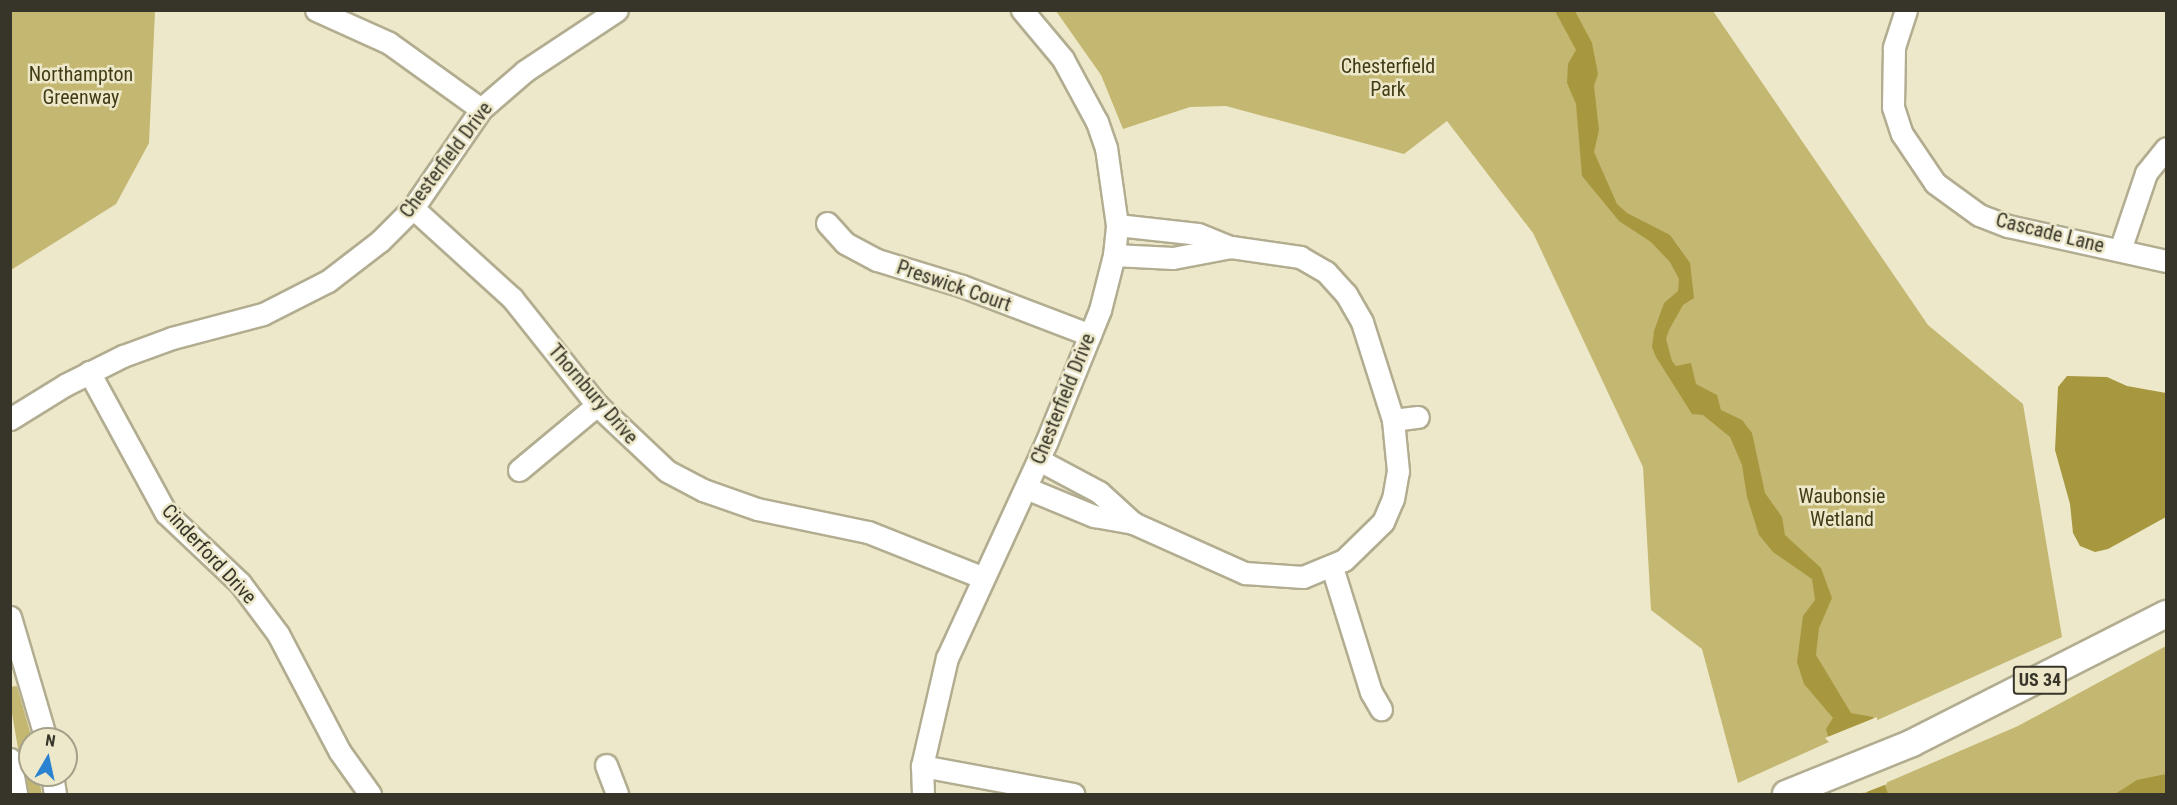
<!DOCTYPE html>
<html>
<head>
<meta charset="utf-8">
<style>
	body { margin:0 }
	#map { position:relative; width:2177px; height:805px; overflow:hidden; background:#ede8c9; font-family:"Roboto Condensed",sans-serif }
	div>[style] { position:absolute }
	.green>* { inset:0; background:#c3b771 }
	.water>* { inset:0; background:#a7983f }
	.pier>* { inset:0; background:#ede8c9 }
	.roads { filter:drop-shadow(2px 0 #b2ad90) drop-shadow(-2px 0 #b2ad90) drop-shadow(0 2px #b2ad90) drop-shadow(0 -2px #b2ad90) }
	.minor>* { height:21px; margin:-10.5px; padding:0 10.5px; transform-origin:10.5px; border-radius:10.5px; background:#fff }
	.major>* { height:26px; margin:-13px; padding:0 13px; transform-origin:13px; border-radius:13px; background:#fff }
	span { translate:-50% -50%; white-space:nowrap; text-align:center; line-height:1.15; -webkit-text-stroke:5px #ede8c9; paint-order:stroke }
	.shield-label span { padding:2px 4px; background:#ede8c9; border:2px solid; border-radius:4px; -webkit-text-stroke-width:0 }
	.shield-label { font-size:18px; color:#373529; font-weight:700 }
	.park-label { font-size:20px; color:#423c16 }
	.street-label { font-size:20px; color:#373529 }
	.frame { position:absolute; inset:0; border:12px solid #373529; pointer-events:none }
	.north { position:absolute; left:18px; top:727px; width:60px; height:60px; box-sizing:border-box; background:#ede8c9; border:2px solid #a4a089; border-radius:50%; rotate:9deg; font-size:16px; font-weight:700; line-height:24px; text-align:center; color:#373529 }
	.north::after { content:''; display:block; margin:auto; width:21px; height:27px; background:#2b82d0; clip-path:polygon(50% 0,100% 100%,50% 72%,0 100%) }
</style>
</head>
<body>
<div id="map">
	<div class="green">
		<div style="clip-path:polygon(11px 10px,155px 11px,149px 143px,116px 204px,11px 270px)"></div>
		<div style="clip-path:polygon(1056px 11px,1713px 11px,1928px 325px,2023px 404px,2062px 637px,1738px 783px,1702px 649px,1651px 610px,1643px 467px,1533px 233px,1447px 121px,1404px 154px,1226px 106px,1190px 107px,1123px 129px,1101px 75px)"></div>
		<div style="clip-path:polygon(2166px 646px,2166px 794px,1860px 794px,2018px 726px)"></div>
		<div style="clip-path:polygon(17px 686px,32px 739px,30px 775px,38px 775px,42px 794px,26px 794px,11px 708px,10px 687px)"></div>
	</div>
	<div class="water">
		<div style="clip-path:polygon(1555px 11px,1575px 11px,1592px 43px,1598px 74px,1594px 86px,1599px 130px,1594px 152px,1617px 204px,1627px 213px,1670px 235px,1690px 263px,1694px 298px,1683px 305px,1669px 330px,1666px 339px,1672px 361px,1676px 366px,1691px 363px,1696px 384px,1717px 395px,1721px 410px,1742px 420px,1752px 433px,1765px 493px,1782px 517px,1785px 535px,1821px 568px,1832px 598px,1819px 628px,1816px 655px,1851px 713px,1873px 717px,1878px 733px,1877px 763px,1888px 794px,1868px 794px,1847px 755px,1828px 736px,1826px 729px,1833px 718px,1804px 684px,1797px 662px,1803px 616px,1815px 600px,1812px 579px,1773px 552px,1759px 535px,1747px 497px,1742px 465px,1730px 437px,1703px 415px,1692px 414px,1656px 357px,1652px 347px,1654px 331px,1664px 303px,1678px 291px,1679px 279px,1670px 262px,1651px 242px,1619px 221px,1582px 176px,1576px 104px,1567px 83px,1568px 64px,1576px 50px)"></div>
		<div style="clip-path:polygon(2067px 376px,2107px 377px,2127px 386px,2166px 393px,2166px 517px,2108px 549px,2095px 552px,2080px 546px,2073px 533px,2070px 504px,2055px 450px,2058px 387px)"></div>
		<div style="clip-path:polygon(2166px 774px,2166px 794px,2115px 794px,2137px 780px)"></div>
	</div>
	<div class="pier">
		<div style="clip-path:polygon(1877px 717px,1880px 762px,1887px 784px,1864px 793px,1844px 757px,1825px 738px)"></div>
	</div>
	<div class="roads">
		<div class="minor">
			<div style="left:316px;top:10px;width:80px;rotate:24.3deg"></div>
			<div style="left:389px;top:43px;width:113px;rotate:35.7deg"></div>
			<div style="left:1906px;top:10px;width:40px;rotate:108deg"></div>
			<div style="left:1894px;top:48px;width:59px;rotate:91deg"></div>
			<div style="left:1893px;top:107px;width:28px;rotate:72deg"></div>
			<div style="left:1902px;top:134px;width:59px;rotate:56deg"></div>
			<div style="left:1935px;top:183px;width:54px;rotate:36deg"></div>
			<div style="left:1979px;top:215px;width:31px;rotate:21deg"></div>
			<div style="left:2008px;top:226px;width:162px;rotate:12.5deg"></div>
			<div style="left:413px;top:208px;width:134px;rotate:42.3deg"></div>
			<div style="left:512px;top:298px;width:137px;rotate:51.5deg"></div>
			<div style="left:597px;top:405px;width:96px;rotate:43.3deg"></div>
			<div style="left:667px;top:471px;width:41px;rotate:27.8deg"></div>
			<div style="left:703px;top:490px;width:57px;rotate:19.4deg"></div>
			<div style="left:757px;top:509px;width:113px;rotate:11.7deg"></div>
			<div style="left:868px;top:532px;width:122px;rotate:21.7deg"></div>
			<div style="left:827px;top:223px;width:27px;rotate:48deg"></div>
			<div style="left:845px;top:243px;width:36px;rotate:28deg"></div>
			<div style="left:877px;top:260px;width:89px;rotate:17deg"></div>
			<div style="left:962px;top:286px;width:137px;rotate:20.9deg"></div>
			<div style="left:1117px;top:225px;width:81px;rotate:6.3deg"></div>
			<div style="left:1198px;top:234px;width:35px;rotate:22deg"></div>
			<div style="left:2120px;top:250px;width:81px;rotate:-71.3deg"></div>
			<div style="left:2146px;top:173px;width:32px;rotate:-51deg"></div>
			<div style="left:1114px;top:255px;width:59px;rotate:2.9deg"></div>
			<div style="left:1173px;top:258px;width:59px;rotate:-10.7deg"></div>
			<div style="left:1231px;top:247px;width:70px;rotate:8.2deg"></div>
			<div style="left:1300px;top:257px;width:30px;rotate:30deg"></div>
			<div style="left:1326px;top:272px;width:30px;rotate:48deg"></div>
			<div style="left:1346px;top:294px;width:32px;rotate:60deg"></div>
			<div style="left:1362px;top:322px;width:103px;rotate:72.4deg"></div>
			<div style="left:1393px;top:420px;width:25px;rotate:-7deg"></div>
			<div style="left:89px;top:372px;width:161px;rotate:61.4deg"></div>
			<div style="left:166px;top:513px;width:102px;rotate:43.4deg"></div>
			<div style="left:240px;top:583px;width:64px;rotate:53.3deg"></div>
			<div style="left:278px;top:634px;width:133px;rotate:62.3deg"></div>
			<div style="left:340px;top:752px;width:52px;rotate:54.5deg"></div>
			<div style="left:10px;top:419px;width:65px;rotate:-31.7deg"></div>
			<div style="left:65px;top:385px;width:65px;rotate:-26.6deg"></div>
			<div style="left:123px;top:356px;width:52px;rotate:-20.2deg"></div>
			<div style="left:172px;top:338px;width:94px;rotate:-14.8deg"></div>
			<div style="left:263px;top:314px;width:73px;rotate:-26.9deg"></div>
			<div style="left:328px;top:281px;width:66px;rotate:-37.6deg"></div>
			<div style="left:380px;top:241px;width:47px;rotate:-45deg"></div>
			<div style="left:413px;top:208px;width:120px;rotate:-55.5deg"></div>
			<div style="left:481px;top:109px;width:58px;rotate:-40.8deg"></div>
			<div style="left:525px;top:71px;width:110px;rotate:-33.5deg"></div>
			<div style="left:1039px;top:460px;width:68px;rotate:28.1deg"></div>
			<div style="left:1099px;top:492px;width:46px;rotate:42.4deg"></div>
			<div style="left:519px;top:470px;width:102px;rotate:-39.8deg"></div>
			<div style="left:1026px;top:488px;width:74px;rotate:22.4deg"></div>
			<div style="left:1094px;top:516px;width:40px;rotate:10deg"></div>
			<div style="left:1133px;top:523px;width:123px;rotate:24.1deg"></div>
			<div style="left:1245px;top:573px;width:58px;rotate:3.9deg"></div>
			<div style="left:1303px;top:577px;width:44px;rotate:-22.5deg"></div>
			<div style="left:1344px;top:560px;width:54px;rotate:-44.3deg"></div>
			<div style="left:1383px;top:522px;width:25px;rotate:-67deg"></div>
			<div style="left:1393px;top:499px;width:28px;rotate:-80deg"></div>
			<div style="left:1398px;top:471px;width:51px;rotate:-95.6deg"></div>
			<div style="left:1332px;top:567px;width:131px;rotate:72.7deg"></div>
			<div style="left:1371px;top:692px;width:20px;rotate:60deg"></div>
			<div style="left:10px;top:617px;width:127px;rotate:73.6deg"></div>
			<div style="left:10px;top:759px;width:36px;rotate:80deg"></div>
			<div style="left:606px;top:765px;width:31px;rotate:69deg"></div>
			<div style="left:922px;top:766px;width:154px;rotate:10.5deg"></div>
			<div style="left:52px;top:775px;width:19px;rotate:81deg"></div>
			<div style="left:923px;top:794px;width:28px;rotate:-92deg"></div>
			<div style="left:922px;top:766px;width:111px;rotate:-77deg"></div>
			<div style="left:947px;top:658px;width:237px;rotate:-65.3deg"></div>
			<div style="left:1046px;top:443px;width:144px;rotate:-67.9deg"></div>
			<div style="left:1100px;top:310px;width:57px;rotate:-75.7deg"></div>
			<div style="left:1114px;top:255px;width:30px;rotate:-84deg"></div>
			<div style="left:1117px;top:225px;width:78px;rotate:-98.1deg"></div>
			<div style="left:1106px;top:148px;width:28px;rotate:-109deg"></div>
			<div style="left:1097px;top:122px;width:72px;rotate:-118.4deg"></div>
			<div style="left:1063px;top:59px;width:64px;rotate:-129.9deg"></div>
		</div>
		<div class="major">
			<div style="left:1786px;top:794px;width:136px;rotate:-22deg"></div>
			<div style="left:1912px;top:743px;width:285px;rotate:-26.9deg"></div>
		</div>
	</div>
	<div class="shield-label">
		<span style="left:2040px;top:680px">US 34</span>
	</div>
	<div class="park-label">
		<span style="left:1388px;top:78px">Chesterfield<br>Park</span>
		<span style="left:81px;top:86px">Northampton<br>Greenway</span>
		<span style="left:1842px;top:508px">Waubonsie<br>Wetland</span>
	</div>
	<div class="street-label">
		<span style="left:446px;top:160px;rotate:-53deg">Chesterfield Drive</span>
		<span style="left:2050px;top:233px;rotate:14deg">Cascade Lane</span>
		<span style="left:954px;top:286px;rotate:19deg">Preswick Court</span>
		<span style="left:593px;top:394px;rotate:49deg">Thornbury Drive</span>
		<span style="left:1063px;top:399px;rotate:-68deg">Chesterfield Drive</span>
		<span style="left:209px;top:554px;rotate:47deg">Cinderford Drive</span>
	</div>
	<div class="frame"></div>
	<div class="north">N</div>
</div>
</body>
</html>
